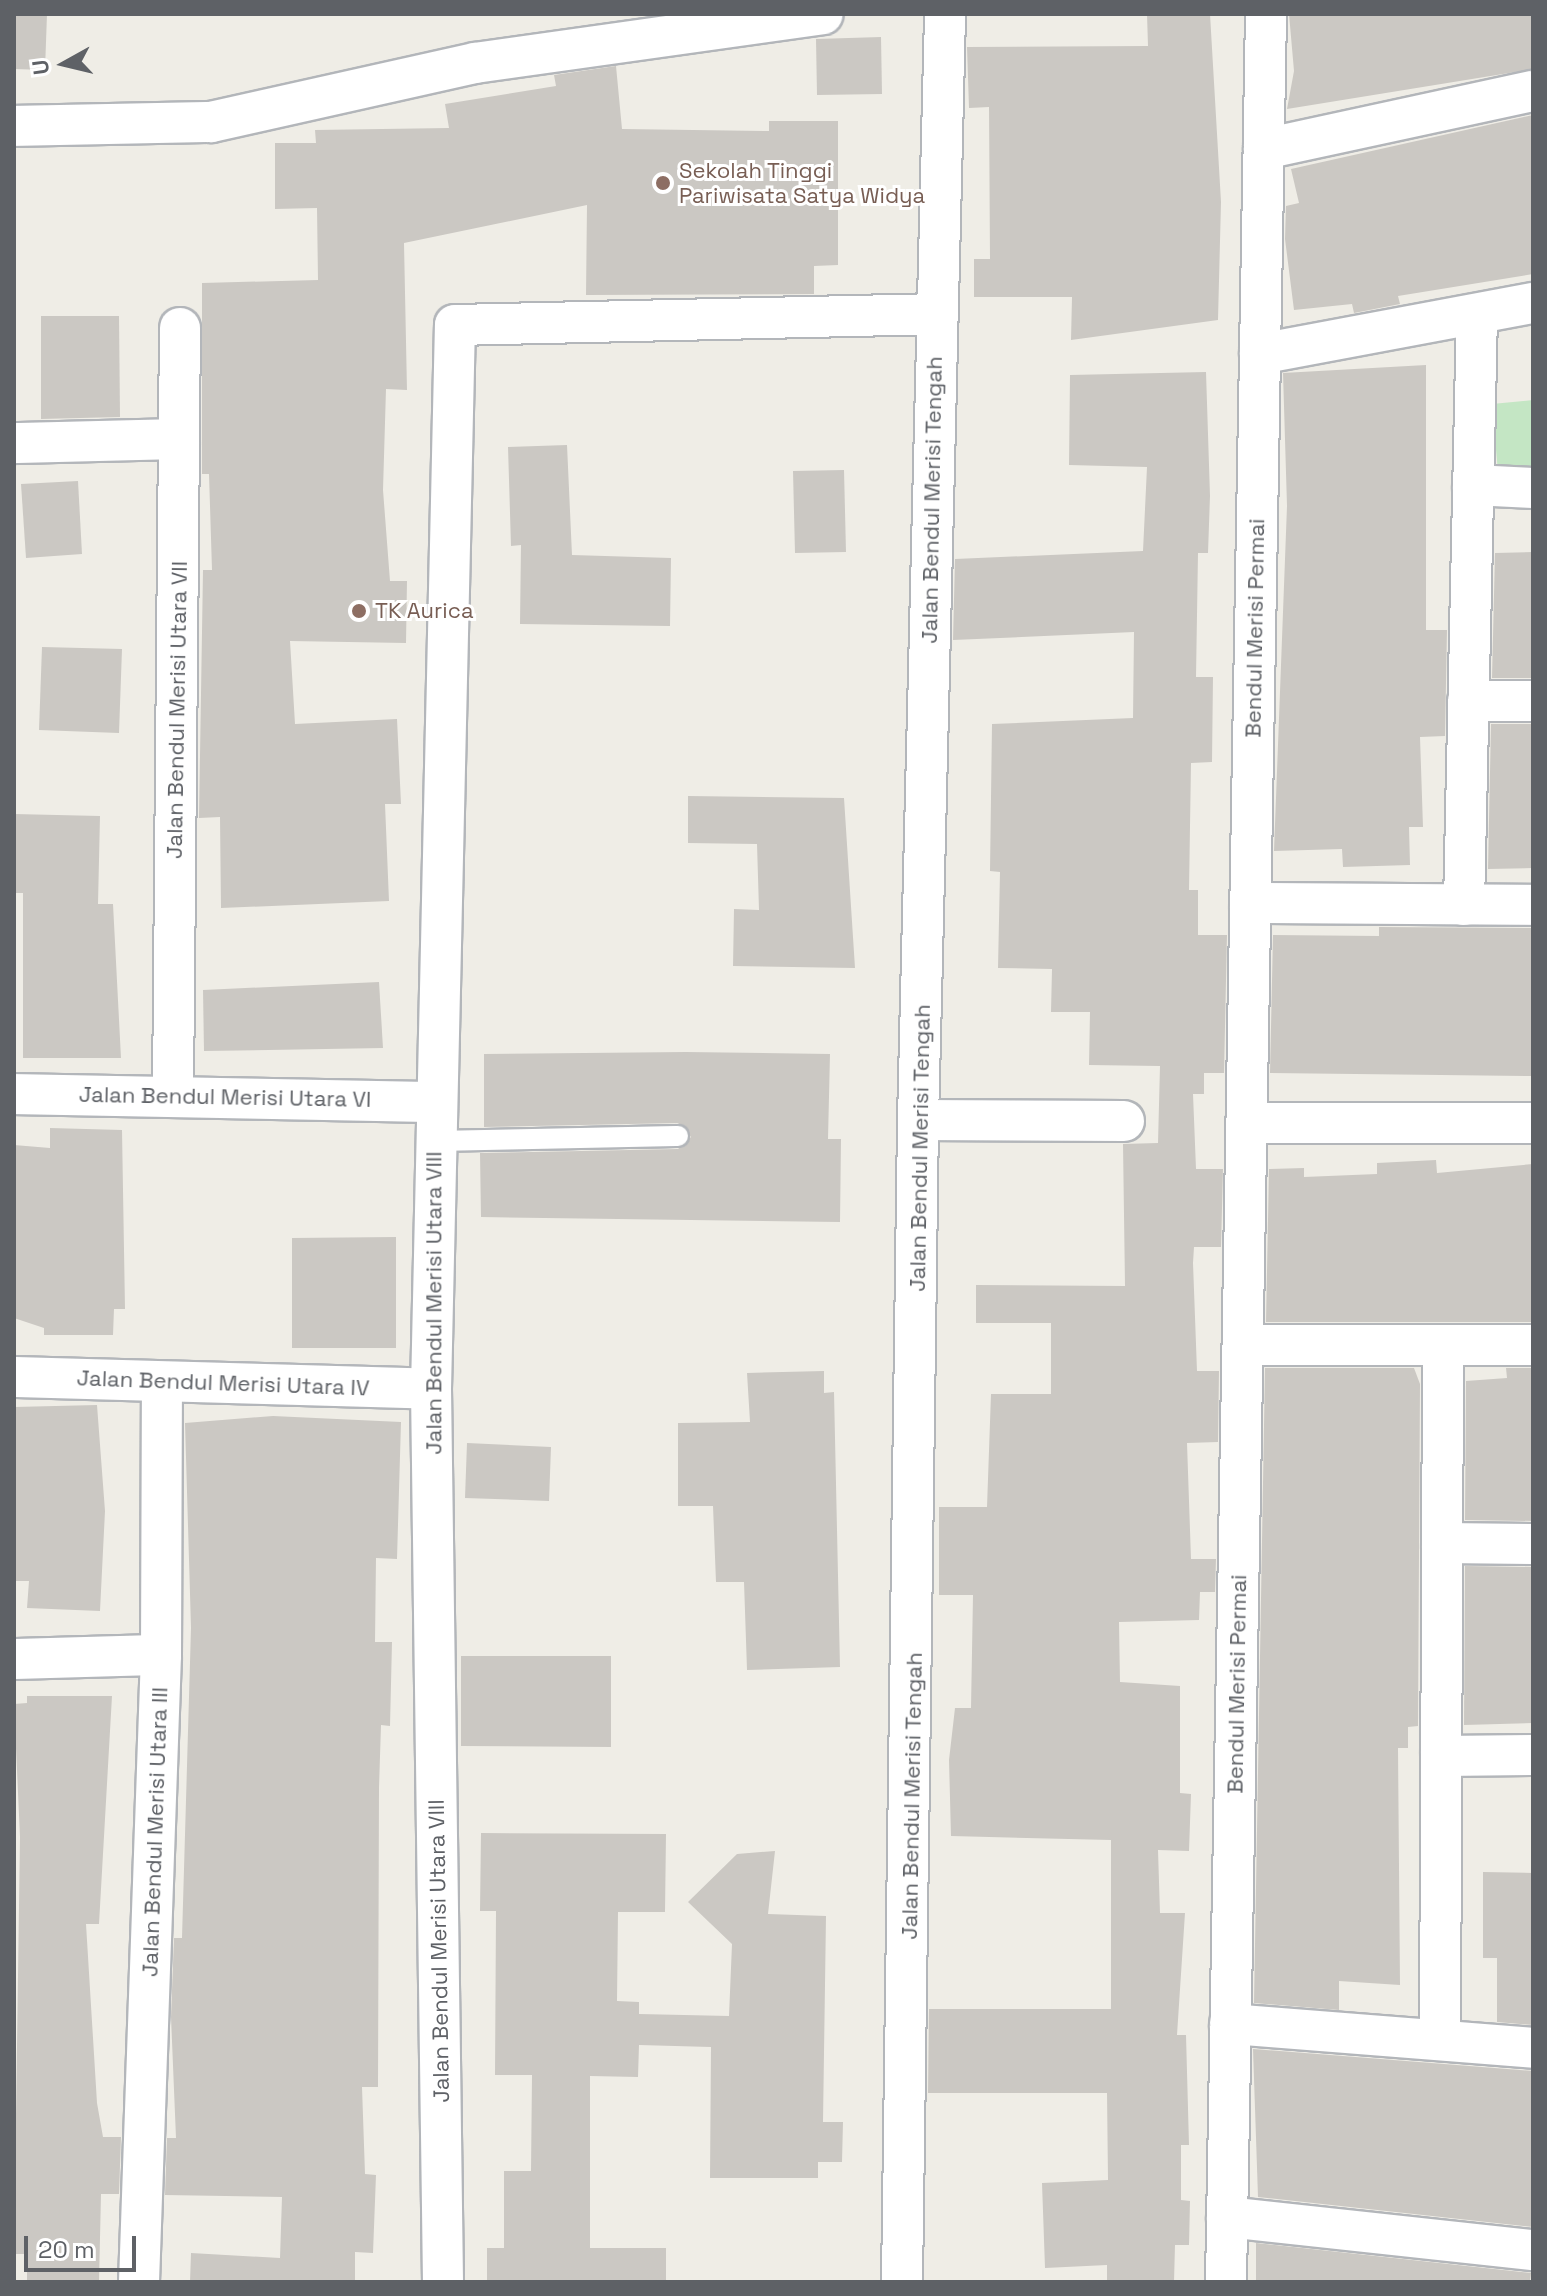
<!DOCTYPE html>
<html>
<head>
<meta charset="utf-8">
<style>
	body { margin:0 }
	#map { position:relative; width:1547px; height:2296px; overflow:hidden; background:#efede6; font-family:"Space Grotesk",sans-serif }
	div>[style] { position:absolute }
	.green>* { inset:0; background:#c4e6c4 }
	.building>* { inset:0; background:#cbc8c3 }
	.roads { filter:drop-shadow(2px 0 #b3b6ba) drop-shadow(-2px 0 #b3b6ba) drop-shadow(0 2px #b3b6ba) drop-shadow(0 -2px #b3b6ba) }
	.lane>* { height:20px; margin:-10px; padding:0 10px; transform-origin:10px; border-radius:10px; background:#fff }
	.street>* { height:40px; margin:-20px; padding:0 20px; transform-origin:20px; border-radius:20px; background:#fff }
	.dots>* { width:22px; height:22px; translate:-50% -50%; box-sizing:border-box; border:4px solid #fff; border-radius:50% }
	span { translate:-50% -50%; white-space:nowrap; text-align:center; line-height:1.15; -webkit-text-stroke:6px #fff; paint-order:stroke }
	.education-label { font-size:22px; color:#785e54 }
	.left { translate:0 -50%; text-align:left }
	.street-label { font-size:22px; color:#5e6166 }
	.frame { position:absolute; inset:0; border:16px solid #5e6166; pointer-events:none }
	.north { position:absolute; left:24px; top:24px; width:80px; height:80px; -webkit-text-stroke:6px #fff; paint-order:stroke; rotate:262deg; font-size:22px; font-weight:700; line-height:32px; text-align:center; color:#5e6166 }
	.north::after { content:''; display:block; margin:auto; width:28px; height:36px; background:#5e6166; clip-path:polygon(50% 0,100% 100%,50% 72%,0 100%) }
	.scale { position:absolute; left:24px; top:2236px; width:112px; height:36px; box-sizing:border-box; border:4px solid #5e6166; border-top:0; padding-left:10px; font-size:24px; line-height:28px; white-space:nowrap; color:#5e6166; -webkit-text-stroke:6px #fff; paint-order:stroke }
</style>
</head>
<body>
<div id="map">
	<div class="green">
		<div style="clip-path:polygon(1533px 400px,1533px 469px,1498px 472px,1492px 404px)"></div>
	</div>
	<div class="building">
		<div style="clip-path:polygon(14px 14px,47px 14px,45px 70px,14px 69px)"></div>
		<div style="clip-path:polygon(1147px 14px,1210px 14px,1221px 202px,1218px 320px,1071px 340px,1072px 297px,974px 297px,974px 259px,990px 259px,989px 107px,969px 108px,967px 47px,1148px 46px)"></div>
		<div style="clip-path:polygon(1289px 14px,1533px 14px,1533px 69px,1287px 109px,1294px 71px)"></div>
		<div style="clip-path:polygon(881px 37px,882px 94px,817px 95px,816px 39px)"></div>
		<div style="clip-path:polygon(616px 66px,622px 129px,769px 131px,769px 121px,838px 121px,838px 265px,814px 266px,814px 294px,586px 295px,587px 205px,404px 243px,407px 390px,386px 389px,383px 490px,390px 581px,407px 581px,406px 643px,290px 641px,295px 724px,397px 719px,401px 804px,385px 804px,389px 901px,221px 908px,220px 817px,199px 818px,203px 570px,212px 570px,209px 474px,202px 474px,202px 283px,318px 280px,317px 208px,275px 209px,275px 143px,316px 143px,315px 130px,449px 128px,445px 104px,556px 86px,554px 75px)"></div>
		<div style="clip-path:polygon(1533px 115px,1533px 274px,1398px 296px,1400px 304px,1354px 313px,1352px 304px,1294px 310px,1285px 239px,1286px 206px,1299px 203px,1291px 169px)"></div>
		<div style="clip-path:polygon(41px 316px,119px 316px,120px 417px,41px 419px)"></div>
		<div style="clip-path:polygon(1426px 365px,1426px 630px,1447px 630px,1445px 736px,1420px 737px,1423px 827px,1409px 827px,1410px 865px,1343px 867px,1342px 849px,1274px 851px,1287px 506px,1283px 373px)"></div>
		<div style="clip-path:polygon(1206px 372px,1210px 496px,1208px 553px,1198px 553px,1196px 677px,1213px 677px,1212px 762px,1191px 763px,1189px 890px,1198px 890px,1198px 935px,1227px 935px,1224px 1073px,1204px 1073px,1204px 1094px,1193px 1094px,1196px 1169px,1223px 1169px,1221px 1247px,1194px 1247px,1193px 1263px,1197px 1371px,1219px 1371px,1218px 1442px,1187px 1443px,1191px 1559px,1216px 1559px,1215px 1592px,1200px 1592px,1199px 1620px,1119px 1622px,1120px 1682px,1180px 1686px,1180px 1793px,1191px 1794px,1189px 1851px,1158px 1850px,1160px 1913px,1185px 1913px,1177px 2035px,1186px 2035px,1189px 2145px,1181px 2145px,1181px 2200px,1190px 2201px,1189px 2245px,1175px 2245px,1174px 2282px,1107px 2282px,1107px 2265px,1045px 2268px,1042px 2183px,1108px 2180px,1107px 2093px,928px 2093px,929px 2009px,1111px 2009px,1111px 1840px,951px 1836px,949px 1760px,955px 1708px,971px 1708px,973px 1595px,939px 1595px,939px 1507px,987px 1507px,991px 1394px,1051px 1394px,1051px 1323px,976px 1323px,976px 1285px,1125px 1286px,1123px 1144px,1158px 1143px,1160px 1066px,1089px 1065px,1090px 1012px,1051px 1012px,1052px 969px,998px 968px,1000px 872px,990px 871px,992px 724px,1133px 718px,1134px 632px,953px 640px,955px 559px,1143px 551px,1147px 467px,1069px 465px,1070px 375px)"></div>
		<div style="clip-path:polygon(567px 445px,572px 555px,671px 558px,670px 626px,520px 624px,521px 545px,511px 546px,508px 447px)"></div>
		<div style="clip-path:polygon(844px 470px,846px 552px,795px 553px,793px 471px)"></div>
		<div style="clip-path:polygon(78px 481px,82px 554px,26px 558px,21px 484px)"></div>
		<div style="clip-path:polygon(1533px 552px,1533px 678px,1492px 678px,1495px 553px)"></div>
		<div style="clip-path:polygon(42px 647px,122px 649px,119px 733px,39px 730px)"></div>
		<div style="clip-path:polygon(1491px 724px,1533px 724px,1533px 868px,1488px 869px)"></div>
		<div style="clip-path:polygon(688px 796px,844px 798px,855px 968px,733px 966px,734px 909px,759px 910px,757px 844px,688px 843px)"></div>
		<div style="clip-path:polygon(14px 814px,100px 816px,98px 904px,113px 904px,121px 1058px,23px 1058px,23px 893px,14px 893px)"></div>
		<div style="clip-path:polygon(1379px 927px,1533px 928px,1533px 1076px,1270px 1073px,1273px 935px,1379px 936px)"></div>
		<div style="clip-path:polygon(379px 982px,383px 1048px,204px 1051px,203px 990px)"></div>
		<div style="clip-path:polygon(686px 1052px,830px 1054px,828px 1139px,841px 1139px,840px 1222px,481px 1217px,480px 1153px,678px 1149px,691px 1137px,678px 1123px,484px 1127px,484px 1054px)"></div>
		<div style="clip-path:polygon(50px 1128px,122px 1130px,125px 1309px,114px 1309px,113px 1335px,44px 1335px,44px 1328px,14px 1318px,14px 1145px,50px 1148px)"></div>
		<div style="clip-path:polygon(1436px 1160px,1437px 1173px,1533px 1164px,1533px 1322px,1266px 1322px,1269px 1169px,1304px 1168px,1304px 1177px,1377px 1174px,1377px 1163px)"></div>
		<div style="clip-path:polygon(396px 1237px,396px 1348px,292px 1348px,292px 1238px)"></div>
		<div style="clip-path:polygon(1265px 1368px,1414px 1368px,1420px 1384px,1418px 1726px,1408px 1727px,1408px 1748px,1398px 1748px,1400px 1985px,1339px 1981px,1339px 2010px,1254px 2003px)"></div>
		<div style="clip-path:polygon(1506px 1368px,1533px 1368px,1533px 1521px,1465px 1520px,1466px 1381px,1507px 1378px)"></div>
		<div style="clip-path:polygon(824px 1371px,824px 1393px,834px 1392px,840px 1667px,747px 1670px,744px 1582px,716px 1582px,713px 1506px,678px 1506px,678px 1423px,750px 1422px,747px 1373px)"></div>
		<div style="clip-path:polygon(97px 1405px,105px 1511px,100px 1611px,27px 1608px,29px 1581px,14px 1581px,14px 1407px)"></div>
		<div style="clip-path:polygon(273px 1416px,401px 1422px,397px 1559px,376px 1558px,375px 1642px,392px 1642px,390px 1726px,381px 1725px,379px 1788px,378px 2087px,362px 2087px,365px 2174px,376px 2175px,373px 2253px,355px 2252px,355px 2282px,190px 2282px,191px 2253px,280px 2258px,282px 2197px,165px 2195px,167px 2138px,176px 2138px,171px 2017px,174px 1938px,182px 1938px,191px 1628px,185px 1423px)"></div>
		<div style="clip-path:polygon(467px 1443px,551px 1447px,549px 1501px,465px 1498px)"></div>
		<div style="clip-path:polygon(1465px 1566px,1533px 1567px,1533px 1723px,1464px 1725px)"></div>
		<div style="clip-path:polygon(461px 1656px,611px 1656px,611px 1747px,461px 1746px)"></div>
		<div style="clip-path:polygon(27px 1696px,112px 1696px,99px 1924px,86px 1924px,97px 2103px,103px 2137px,121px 2137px,119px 2194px,101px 2194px,99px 2282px,27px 2282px,27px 2254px,14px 2254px,20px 1837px,14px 1704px,27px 1703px)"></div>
		<div style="clip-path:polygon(481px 1833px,666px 1834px,665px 1912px,618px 1912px,617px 2001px,639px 2002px,639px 2014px,729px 2016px,732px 1944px,688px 1902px,737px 1854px,775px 1851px,768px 1914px,826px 1916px,823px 2122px,843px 2122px,842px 2162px,818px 2162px,818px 2178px,710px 2178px,711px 2047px,639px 2045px,638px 2077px,590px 2076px,590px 2248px,666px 2248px,666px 2282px,487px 2282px,487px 2248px,504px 2248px,504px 2171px,531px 2171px,532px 2075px,495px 2075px,496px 1911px,480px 1911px)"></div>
		<div style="clip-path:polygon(1483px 1872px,1533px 1873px,1533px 2025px,1497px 2022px,1497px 1958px,1483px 1958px)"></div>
		<div style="clip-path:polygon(1253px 2049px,1533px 2071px,1533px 2227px,1258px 2197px)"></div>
		<div style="clip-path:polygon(1256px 2243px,1531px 2273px,1530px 2282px,1256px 2282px)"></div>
	</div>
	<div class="roads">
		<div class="lane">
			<div style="left:435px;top:1141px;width:243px;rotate:-1.2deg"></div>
		</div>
		<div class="street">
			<div style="left:14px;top:126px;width:197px;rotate:-1.2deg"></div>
			<div style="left:211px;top:122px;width:271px;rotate:-12.6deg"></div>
			<div style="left:475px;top:63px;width:351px;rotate:-8deg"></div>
			<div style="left:1264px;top:149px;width:275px;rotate:-12.2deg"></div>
			<div style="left:1260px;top:354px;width:278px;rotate:-10.6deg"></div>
			<div style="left:14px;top:443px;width:165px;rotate:-1.4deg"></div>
			<div style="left:1473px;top:485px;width:60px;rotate:2.9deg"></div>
			<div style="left:1468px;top:701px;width:65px"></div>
			<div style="left:1250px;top:903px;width:283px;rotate:0.4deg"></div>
			<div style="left:1464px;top:905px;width:589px;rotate:-88.74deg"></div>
			<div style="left:173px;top:1093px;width:765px;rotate:-89.48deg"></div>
			<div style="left:14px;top:1094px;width:421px;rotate:1.1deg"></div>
			<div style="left:918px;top:1120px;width:206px;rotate:0.3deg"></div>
			<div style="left:1246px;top:1123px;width:287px"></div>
			<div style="left:1243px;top:1345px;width:290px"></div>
			<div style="left:14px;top:1377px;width:417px;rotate:1.6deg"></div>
			<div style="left:1442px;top:1543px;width:91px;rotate:0.6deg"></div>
			<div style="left:14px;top:1659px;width:147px;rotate:-1.6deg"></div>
			<div style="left:1441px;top:1756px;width:92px;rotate:-0.6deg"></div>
			<div style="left:1230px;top:2024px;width:304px;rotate:4.5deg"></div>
			<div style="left:1440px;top:2040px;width:693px;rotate:-89.75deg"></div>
			<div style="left:1227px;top:2217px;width:308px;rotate:6.2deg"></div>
			<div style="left:139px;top:2282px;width:627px;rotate:-87.99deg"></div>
			<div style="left:161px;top:1655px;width:272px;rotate:-89.8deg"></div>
			<div style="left:443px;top:2282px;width:893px;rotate:-90.77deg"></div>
			<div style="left:431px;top:1389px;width:1064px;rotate:-88.71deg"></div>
			<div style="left:455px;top:325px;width:481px;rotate:-1.3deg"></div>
			<div style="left:902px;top:2282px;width:1162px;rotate:-89.21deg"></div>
			<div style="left:918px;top:1120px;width:1106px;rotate:-88.6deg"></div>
			<div style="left:1226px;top:2282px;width:2268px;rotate:-88.99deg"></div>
		</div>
	</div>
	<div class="dots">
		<div style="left:663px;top:183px;background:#8d6e63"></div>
		<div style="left:359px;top:611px;background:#8d6e63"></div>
	</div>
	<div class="education-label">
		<span class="left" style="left:679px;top:183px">Sekolah Tinggi<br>Pariwisata Satya Widya</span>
		<span class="left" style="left:375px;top:611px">TK Aurica</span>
	</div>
	<div class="street-label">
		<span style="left:932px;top:500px;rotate:-89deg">Jalan Bendul Merisi Tengah</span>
		<span style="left:1255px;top:628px;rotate:-89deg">Bendul Merisi Permai</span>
		<span style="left:177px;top:710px;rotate:-89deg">Jalan Bendul Merisi Utara VII</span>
		<span style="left:225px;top:1097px;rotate:1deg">Jalan Bendul Merisi Utara VI</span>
		<span style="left:920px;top:1148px;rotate:-89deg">Jalan Bendul Merisi Tengah</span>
		<span style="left:434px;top:1303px;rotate:-90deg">Jalan Bendul Merisi Utara VIII</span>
		<span style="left:223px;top:1383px;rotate:2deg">Jalan Bendul Merisi Utara IV</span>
		<span style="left:1237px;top:1684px;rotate:-89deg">Bendul Merisi Permai</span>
		<span style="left:912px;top:1796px;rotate:-89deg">Jalan Bendul Merisi Tengah</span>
		<span style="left:155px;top:1832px;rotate:-88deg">Jalan Bendul Merisi Utara III</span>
		<span style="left:439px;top:1951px;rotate:-91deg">Jalan Bendul Merisi Utara VIII</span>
	</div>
	<div class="frame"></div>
	<div class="north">U</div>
	<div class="scale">20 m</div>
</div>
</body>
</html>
